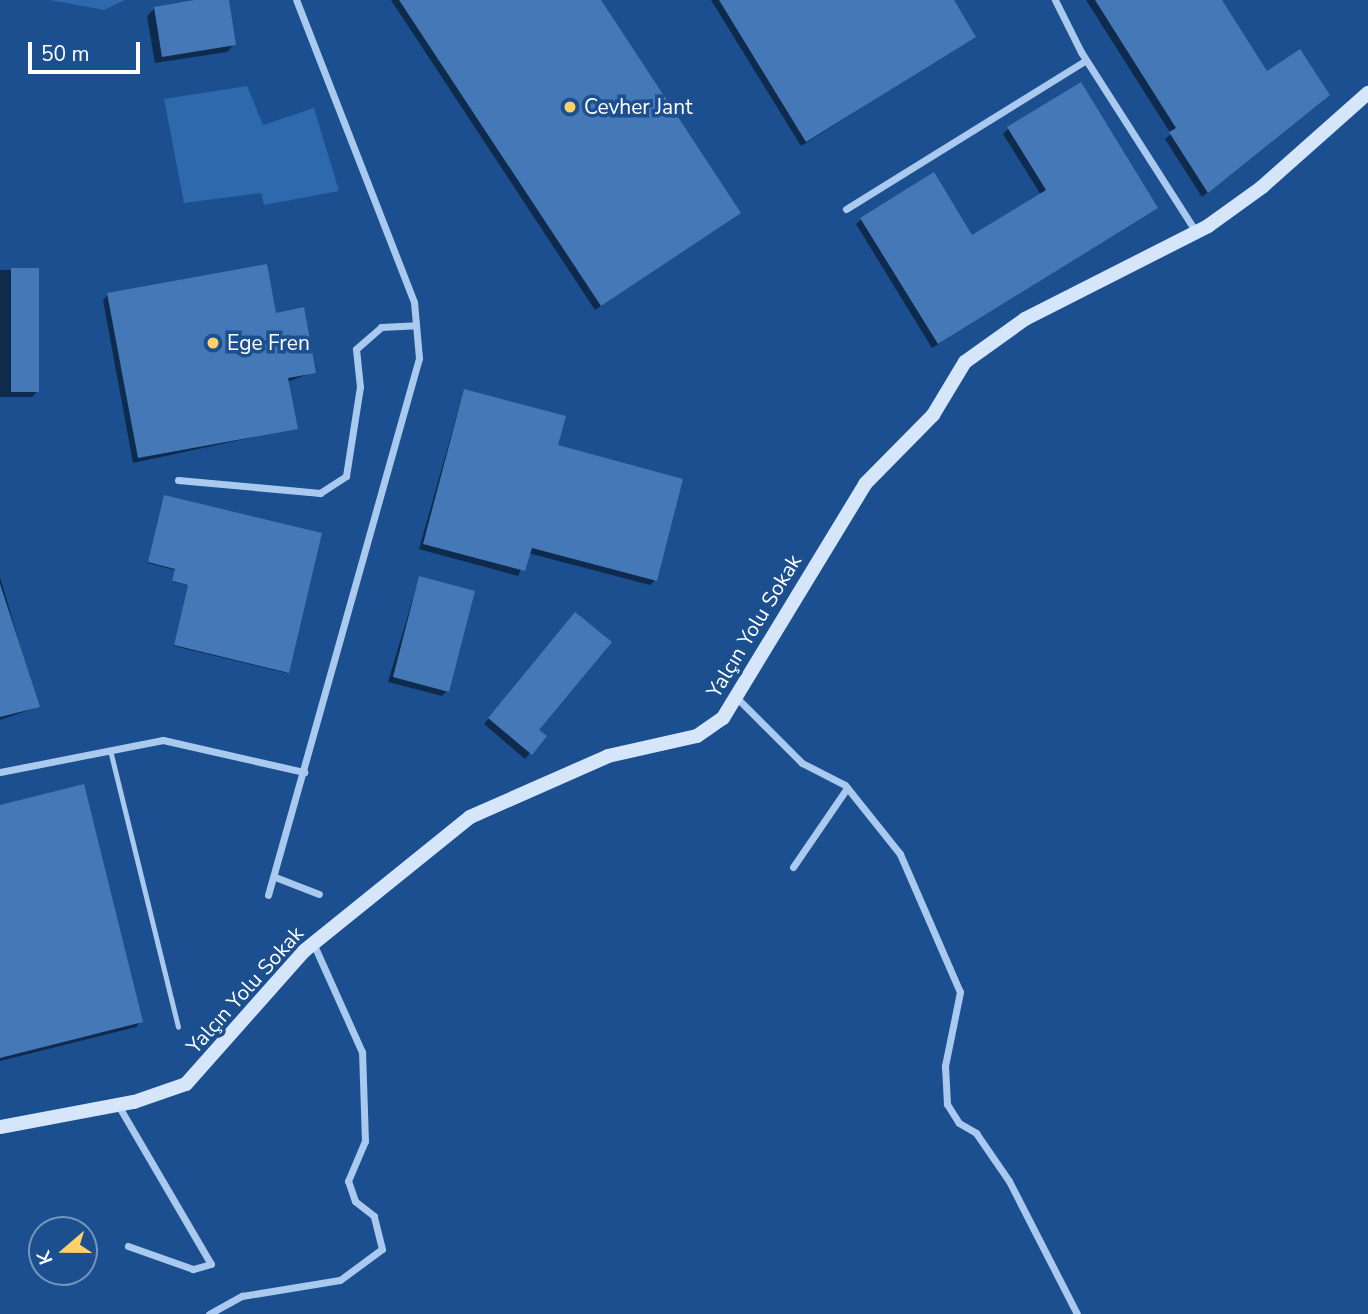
<!DOCTYPE html>
<html>
<head>
<meta charset="utf-8">
<style>
	body { margin:0 }
	#map { position:relative; width:1368px; height:1314px; overflow:hidden; background:#1b4f8f; font-family:"Nunito Sans",sans-serif }
	div>[style] { position:absolute }
	.green>* { inset:0; background:#2e69ad }
	.shadow>* { inset:0; background:#0007 }
	.building>* { inset:0; background:#4478b7 }
	.lane>* { height:5px; margin:-2.5px; padding:0 2.5px; transform-origin:2.5px; border-radius:2.5px; background:#a9c9ee }
	.street>* { height:7px; margin:-3.5px; padding:0 3.5px; transform-origin:3.5px; border-radius:3.5px; background:#a9c9ee }
	.secondary>* { height:14px; margin:-7px; padding:0 7px; transform-origin:7px; border-radius:7px; background:#d6e6fa }
	.dots>* { width:19px; height:19px; translate:-50% -50%; box-sizing:border-box; border:4px solid #1b4f8f; border-radius:50% }
	span { translate:-50% -50%; white-space:nowrap; text-align:center; line-height:1.15; -webkit-text-stroke:7px #1b4f8f; paint-order:stroke }
	.poi-label { font-size:21px; color:#fff }
	.left { translate:0 -50%; text-align:left }
	.street-label { font-size:21px; color:#fff }
	.north { position:absolute; left:28px; top:1216px; width:70px; height:70px; box-sizing:border-box; background:#1b4f8f; border:2px solid #7695bc; border-radius:50%; rotate:250deg; font-size:19px; font-weight:700; line-height:28px; text-align:center; color:#fff }
	.north::after { content:''; display:block; margin:auto; width:24px; height:32px; background:#ffd166; clip-path:polygon(50% 0,100% 100%,50% 72%,0 100%) }
	.scale { position:absolute; left:28px; top:42px; width:112px; height:32px; box-sizing:border-box; border:4px solid #fff; border-top:0; padding-left:9px; font-size:21px; line-height:24px; white-space:nowrap; color:#fff; -webkit-text-stroke:5px #1b4f8f; paint-order:stroke }
</style>
</head>
<body>
<div id="map">
	<div class="green">
		<div style="clip-path:polygon(50px 0,125px 0,104px 10px)"></div>
		<div style="clip-path:polygon(247px 86px,263px 125px,314px 108px,339px 191px,264px 205px,261px 193px,184px 203px,164px 99px)"></div>
	</div>
	<div class="shadow">
		<div style="clip-path:polygon(205px 0,227px 0,234px 44px,227px 52px,155px 63px,147px 16px,155px 8px)"></div>
		<div style="clip-path:polygon(391px 0,599px 0,739px 213px,595px 310px)"></div>
		<div style="clip-path:polygon(711px 0,952px 0,974px 37px,801px 146px)"></div>
		<div style="clip-path:polygon(1086px 0,1220px 0,1266px 73px,1322px 101px,1202px 197px,1165px 139px,1171px 134px)"></div>
		<div style="clip-path:polygon(1008px 129px,1156px 208px,932px 348px,856px 224px,862px 219px,972px 237px,1041px 195px,1003px 134px)"></div>
		<div style="clip-path:polygon(0 270px,37px 270px,37px 392px,32px 397px,0 397px)"></div>
		<div style="clip-path:polygon(108px 295px,275px 315px,314px 372px,287px 382px,296px 428px,133px 463px,103px 300px)"></div>
		<div style="clip-path:polygon(464px 390px,655px 580px,650px 585px,528px 553px,518px 576px,419px 549px)"></div>
		<div style="clip-path:polygon(164px 497px,287px 672px,286px 673px,174px 646px,188px 585px,172px 582px,175px 570px,148px 563px)"></div>
		<div style="clip-path:polygon(0 577px,38px 707px,0 720px)"></div>
		<div style="clip-path:polygon(419px 578px,447px 691px,442px 696px,388px 682px)"></div>
		<div style="clip-path:polygon(570px 620px,530px 753px,525px 759px,484px 724px)"></div>
		<div style="clip-path:polygon(0 807px,141px 1021px,136px 1027px,0 1061px)"></div>
	</div>
	<div class="building">
		<div style="clip-path:polygon(194px 0,229px 0,236px 45px,162px 57px,154px 7px)"></div>
		<div style="clip-path:polygon(399px 0,601px 0,741px 213px,601px 306px)"></div>
		<div style="clip-path:polygon(719px 0,954px 0,976px 37px,806px 142px)"></div>
		<div style="clip-path:polygon(1095px 0,1222px 0,1267px 71px,1300px 49px,1330px 95px,1208px 193px,1169px 132px,1176px 128px)"></div>
		<div style="clip-path:polygon(1081px 82px,1158px 208px,938px 344px,860px 218px,934px 172px,972px 235px,1046px 190px,1007px 127px)"></div>
		<div style="clip-path:polygon(267px 264px,276px 313px,304px 307px,316px 373px,288px 378px,298px 429px,138px 458px,107px 293px)"></div>
		<div style="clip-path:polygon(11px 268px,39px 268px,39px 392px,11px 392px)"></div>
		<div style="clip-path:polygon(464px 389px,566px 416px,558px 445px,683px 479px,657px 581px,532px 548px,525px 571px,423px 544px)"></div>
		<div style="clip-path:polygon(164px 495px,322px 533px,289px 673px,174px 645px,188px 585px,172px 581px,175px 569px,148px 562px)"></div>
		<div style="clip-path:polygon(419px 576px,475px 591px,449px 692px,393px 677px)"></div>
		<div style="clip-path:polygon(0 584px,40px 707px,0 717px)"></div>
		<div style="clip-path:polygon(575px 612px,612px 642px,539px 730px,547px 736px,532px 755px,488px 718px)"></div>
		<div style="clip-path:polygon(84px 784px,143px 1022px,0 1058px,0 805px)"></div>
	</div>
	<div class="lane">
		<div style="left:110px;top:750px;width:285px;rotate:76.2deg"></div>
	</div>
	<div class="street">
		<div style="left:1055px;top:0;width:58px;rotate:63.4deg"></div>
		<div style="left:1081px;top:52px;width:214px;rotate:57.4deg"></div>
		<div style="left:846px;top:209px;width:282px;rotate:-31.8deg"></div>
		<div style="left:178px;top:480px;width:143px;rotate:5.2deg"></div>
		<div style="left:320px;top:493px;width:31px;rotate:-33deg"></div>
		<div style="left:346px;top:476px;width:90px;rotate:-81.1deg"></div>
		<div style="left:360px;top:387px;width:38px;rotate:-96deg"></div>
		<div style="left:356px;top:349px;width:33px;rotate:-41deg"></div>
		<div style="left:381px;top:327px;width:35px;rotate:-3deg"></div>
		<div style="left:739px;top:700px;width:89px;rotate:45deg"></div>
		<div style="left:802px;top:763px;width:48px;rotate:27.1deg"></div>
		<div style="left:845px;top:785px;width:88px;rotate:51.4deg"></div>
		<div style="left:900px;top:854px;width:150px;rotate:66.5deg"></div>
		<div style="left:960px;top:992px;width:76px;rotate:101.5deg"></div>
		<div style="left:945px;top:1066px;width:38px;rotate:87deg"></div>
		<div style="left:947px;top:1104px;width:22px;rotate:58deg"></div>
		<div style="left:959px;top:1123px;width:20px;rotate:30deg"></div>
		<div style="left:976px;top:1133px;width:58px;rotate:55.5deg"></div>
		<div style="left:1009px;top:1181px;width:149px;rotate:62.9deg"></div>
		<div style="left:0;top:772px;width:166px;rotate:-11.1deg"></div>
		<div style="left:163px;top:740px;width:145px;rotate:12.8deg"></div>
		<div style="left:793px;top:867px;width:96px;rotate:-55.6deg"></div>
		<div style="left:275px;top:877px;width:47px;rotate:21.1deg"></div>
		<div style="left:268px;top:895px;width:558px;rotate:-74.29deg"></div>
		<div style="left:419px;top:358px;width:56px;rotate:-95.1deg"></div>
		<div style="left:414px;top:302px;width:324px;rotate:-111.3deg"></div>
		<div style="left:118px;top:1105px;width:184px;rotate:59.7deg"></div>
		<div style="left:211px;top:1264px;width:19px;rotate:164deg"></div>
		<div style="left:193px;top:1269px;width:69px;rotate:-160.5deg"></div>
		<div style="left:209px;top:1314px;width:38px;rotate:-29deg"></div>
		<div style="left:242px;top:1296px;width:99px;rotate:-9.3deg"></div>
		<div style="left:340px;top:1280px;width:52px;rotate:-36.4deg"></div>
		<div style="left:382px;top:1249px;width:34px;rotate:-104deg"></div>
		<div style="left:374px;top:1216px;width:24px;rotate:-142deg"></div>
		<div style="left:355px;top:1201px;width:21px;rotate:-109deg"></div>
		<div style="left:348px;top:1181px;width:43px;rotate:-67deg"></div>
		<div style="left:365px;top:1141px;width:89px;rotate:-91.9deg"></div>
		<div style="left:362px;top:1052px;width:117px;rotate:-114.2deg"></div>
	</div>
	<div class="secondary">
		<div style="left:0;top:1127px;width:136px;rotate:-10.6deg"></div>
		<div style="left:134px;top:1102px;width:55px;rotate:-19.1deg"></div>
		<div style="left:186px;top:1084px;width:178px;rotate:-48.4deg"></div>
		<div style="left:304px;top:951px;width:213px;rotate:-38.9deg"></div>
		<div style="left:470px;top:817px;width:151px;rotate:-23.8deg"></div>
		<div style="left:608px;top:756px;width:91px;rotate:-12.7deg"></div>
		<div style="left:697px;top:736px;width:32px;rotate:-35deg"></div>
		<div style="left:723px;top:718px;width:274px;rotate:-58.7deg"></div>
		<div style="left:865px;top:484px;width:97px;rotate:-45.4deg"></div>
		<div style="left:933px;top:415px;width:62px;rotate:-58.9deg"></div>
		<div style="left:965px;top:362px;width:74px;rotate:-35.6deg"></div>
		<div style="left:1025px;top:319px;width:205px;rotate:-26.9deg"></div>
		<div style="left:1208px;top:226px;width:67px;rotate:-35.8deg"></div>
		<div style="left:1262px;top:187px;width:142px;rotate:-41.6deg"></div>
	</div>
	<div class="dots">
		<div style="left:570px;top:107px;background:#ffd166"></div>
		<div style="left:213px;top:343px;background:#ffd166"></div>
	</div>
	<div class="poi-label">
		<span class="left" style="left:584px;top:107px">Cevher Jant</span>
		<span class="left" style="left:227px;top:343px">Ege Fren</span>
	</div>
	<div class="street-label">
		<span style="left:754px;top:626px;rotate:-59deg">Yalçın Yolu Sokak</span>
		<span style="left:245px;top:990px;rotate:-48deg">Yalçın Yolu Sokak</span>
	</div>
	<div class="north">K</div>
	<div class="scale">50 m</div>
</div>
</body>
</html>
